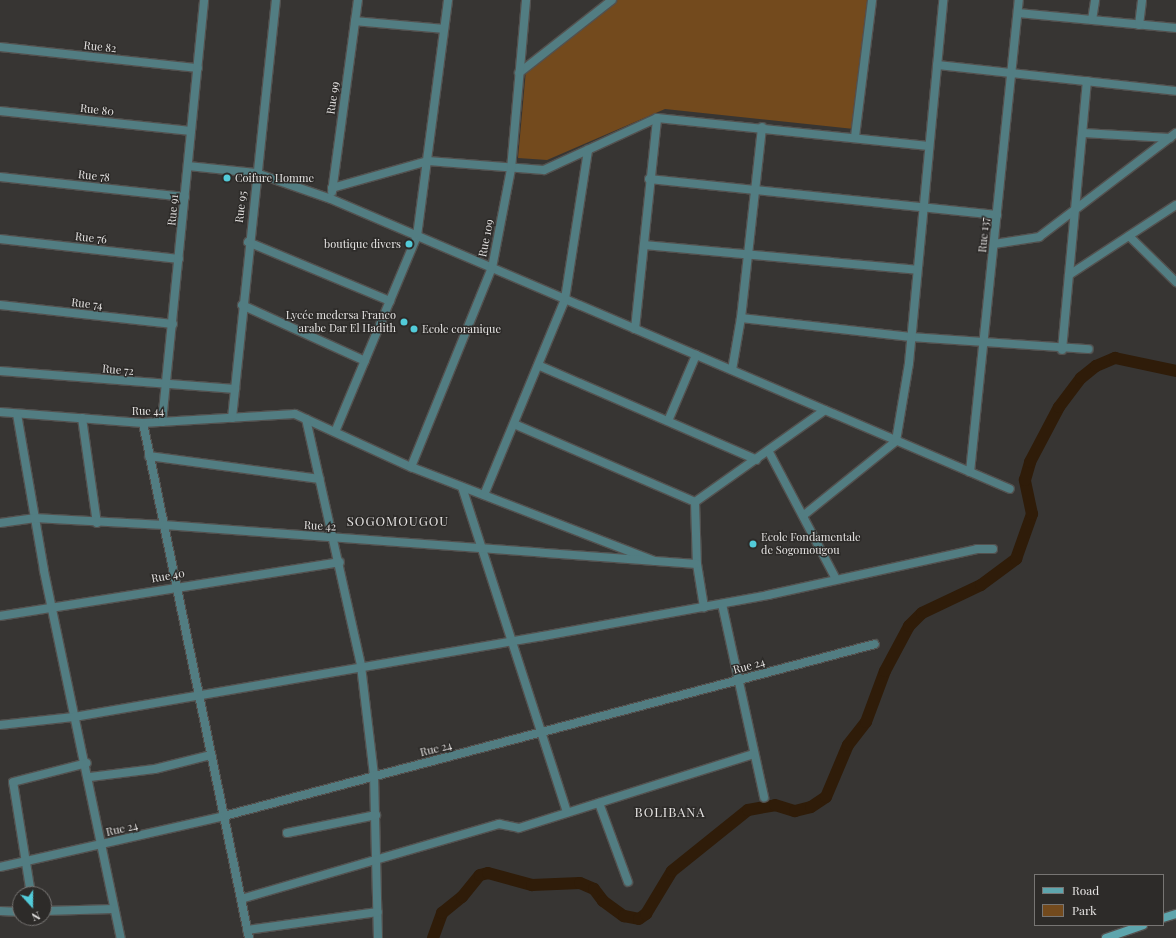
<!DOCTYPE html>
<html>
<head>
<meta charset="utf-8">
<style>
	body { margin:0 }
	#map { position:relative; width:1176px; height:938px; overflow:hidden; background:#373533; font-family:"Playfair Display",serif }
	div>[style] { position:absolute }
	.green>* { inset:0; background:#734a1d }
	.river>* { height:12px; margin:-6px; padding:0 6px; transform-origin:6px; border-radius:6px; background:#2f1c09 }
	.roads { filter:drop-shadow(1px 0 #53514f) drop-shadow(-1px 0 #53514f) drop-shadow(0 1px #53514f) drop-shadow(0 -1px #53514f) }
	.street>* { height:8px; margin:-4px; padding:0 4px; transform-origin:4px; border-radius:4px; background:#527d82 }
	.secondary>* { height:8px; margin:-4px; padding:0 4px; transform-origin:4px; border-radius:4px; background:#5ea5ad }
	.dots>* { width:11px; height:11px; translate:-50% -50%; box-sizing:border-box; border:2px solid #2d2b29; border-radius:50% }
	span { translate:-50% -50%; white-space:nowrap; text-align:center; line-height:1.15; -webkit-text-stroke:3px #2d2b29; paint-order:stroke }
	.street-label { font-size:11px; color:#e5e3e2 }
	.poi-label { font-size:11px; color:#e5e3e2 }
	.left { translate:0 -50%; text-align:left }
	.right { translate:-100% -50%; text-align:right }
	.quarter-label { font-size:13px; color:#e5e3e2; letter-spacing:1px }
	.legend { position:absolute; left:1034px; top:874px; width:130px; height:52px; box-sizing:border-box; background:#2d2b29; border:1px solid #777573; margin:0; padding:5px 7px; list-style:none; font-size:12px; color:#e5e3e2 }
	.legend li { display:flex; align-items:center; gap:8px; height:20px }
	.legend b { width:20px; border:1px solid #777573 }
	.north { position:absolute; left:12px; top:886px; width:40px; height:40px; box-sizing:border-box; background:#2d2b29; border:1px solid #777573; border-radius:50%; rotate:159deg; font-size:11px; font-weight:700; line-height:16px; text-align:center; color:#e5e3e2 }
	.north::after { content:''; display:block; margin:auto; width:14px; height:18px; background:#52cbd9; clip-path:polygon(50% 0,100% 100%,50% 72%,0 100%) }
</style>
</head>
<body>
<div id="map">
	<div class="green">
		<div style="clip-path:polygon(617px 0,868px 0,854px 129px,665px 109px,547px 160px,518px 158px,526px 70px)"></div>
	</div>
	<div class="river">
		<div style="left:433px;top:938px;width:27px;rotate:-70deg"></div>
		<div style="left:442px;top:913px;width:26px;rotate:-39deg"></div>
		<div style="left:462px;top:897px;width:28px;rotate:-51deg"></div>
		<div style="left:480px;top:875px;width:8px;rotate:-14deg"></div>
		<div style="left:488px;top:873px;width:46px;rotate:15.3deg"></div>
		<div style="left:532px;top:885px;width:48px;rotate:-2.4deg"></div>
		<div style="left:580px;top:883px;width:15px;rotate:23deg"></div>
		<div style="left:594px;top:889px;width:15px;rotate:53deg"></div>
		<div style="left:603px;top:901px;width:26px;rotate:36deg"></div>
		<div style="left:624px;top:916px;width:15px;rotate:11deg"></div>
		<div style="left:639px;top:919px;width:9px;rotate:-36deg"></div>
		<div style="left:646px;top:914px;width:50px;rotate:-58.8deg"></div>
		<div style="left:672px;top:871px;width:97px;rotate:-38.8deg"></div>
		<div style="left:748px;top:810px;width:27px;rotate:-10deg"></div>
		<div style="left:775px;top:805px;width:21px;rotate:17deg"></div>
		<div style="left:795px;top:811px;width:16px;rotate:-14deg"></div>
		<div style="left:811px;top:807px;width:18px;rotate:-34deg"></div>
		<div style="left:826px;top:797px;width:56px;rotate:-67.1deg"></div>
		<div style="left:848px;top:745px;width:29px;rotate:-52deg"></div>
		<div style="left:866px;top:722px;width:54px;rotate:-69.6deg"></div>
		<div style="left:885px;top:671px;width:51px;rotate:-61.9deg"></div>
		<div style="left:909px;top:626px;width:18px;rotate:-45deg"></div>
		<div style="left:922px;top:613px;width:65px;rotate:-25.4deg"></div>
		<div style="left:981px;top:585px;width:44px;rotate:-36.6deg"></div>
		<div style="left:1016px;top:559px;width:48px;rotate:-70.4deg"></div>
		<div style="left:1032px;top:514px;width:35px;rotate:-102deg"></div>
		<div style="left:1025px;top:480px;width:19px;rotate:-74deg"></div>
		<div style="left:1030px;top:462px;width:62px;rotate:-62.2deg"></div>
		<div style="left:1059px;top:407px;width:36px;rotate:-53deg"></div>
		<div style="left:1081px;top:378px;width:19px;rotate:-39deg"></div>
		<div style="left:1096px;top:366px;width:21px;rotate:-23deg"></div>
		<div style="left:1115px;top:358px;width:62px;rotate:12deg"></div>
	</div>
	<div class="roads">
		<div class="street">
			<div style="left:1018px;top:13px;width:159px;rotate:5.4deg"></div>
			<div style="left:1092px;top:20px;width:20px;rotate:-81deg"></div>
			<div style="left:355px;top:21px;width:89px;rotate:5.1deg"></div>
			<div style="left:1139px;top:25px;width:25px;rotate:-83deg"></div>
			<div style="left:0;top:47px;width:199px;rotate:6.1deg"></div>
			<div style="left:937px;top:65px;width:240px;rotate:6.2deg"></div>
			<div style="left:519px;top:73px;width:118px;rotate:-38.1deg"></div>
			<div style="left:0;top:111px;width:192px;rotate:6deg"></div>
			<div style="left:1083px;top:133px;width:87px;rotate:3.3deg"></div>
			<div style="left:855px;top:137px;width:138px;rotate:-82.9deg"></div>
			<div style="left:188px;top:166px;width:68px;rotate:5.9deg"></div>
			<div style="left:256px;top:173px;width:79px;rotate:19.1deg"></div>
			<div style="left:331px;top:199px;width:738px;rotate:23.13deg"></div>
			<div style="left:0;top:177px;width:186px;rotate:6.2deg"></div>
			<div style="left:649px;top:179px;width:350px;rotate:5.9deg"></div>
			<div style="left:332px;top:188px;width:100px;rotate:-15.7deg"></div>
			<div style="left:428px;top:161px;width:116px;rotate:4.4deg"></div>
			<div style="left:544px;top:170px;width:124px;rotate:-24.7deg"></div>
			<div style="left:657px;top:118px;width:273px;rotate:5.9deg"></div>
			<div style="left:332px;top:192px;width:194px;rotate:-82.3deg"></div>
			<div style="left:1129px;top:236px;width:66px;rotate:44.4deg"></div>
			<div style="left:0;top:239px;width:180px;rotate:6.4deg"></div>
			<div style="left:248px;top:242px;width:154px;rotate:22.6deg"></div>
			<div style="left:994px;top:244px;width:46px;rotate:-8.8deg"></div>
			<div style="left:1039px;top:237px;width:172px;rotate:-37.2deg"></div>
			<div style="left:644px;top:245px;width:274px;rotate:5.2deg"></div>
			<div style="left:1069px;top:275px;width:128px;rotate:-33.2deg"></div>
			<div style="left:0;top:305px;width:174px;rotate:6.3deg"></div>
			<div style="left:242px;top:305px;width:135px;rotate:24.5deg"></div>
			<div style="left:741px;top:318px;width:171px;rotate:6.4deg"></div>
			<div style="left:911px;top:337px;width:178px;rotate:3.9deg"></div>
			<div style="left:635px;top:329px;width:212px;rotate:-84deg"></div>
			<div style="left:1062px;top:350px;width:270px;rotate:-84.7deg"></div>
			<div style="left:540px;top:366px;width:236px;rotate:23.4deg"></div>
			<div style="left:732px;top:370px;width:53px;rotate:-80.2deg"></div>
			<div style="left:741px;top:318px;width:192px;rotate:-83.7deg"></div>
			<div style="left:0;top:371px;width:236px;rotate:4.4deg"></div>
			<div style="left:0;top:412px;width:143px;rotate:4.4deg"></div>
			<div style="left:143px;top:423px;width:152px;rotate:-3.4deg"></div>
			<div style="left:295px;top:414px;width:128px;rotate:24.6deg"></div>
			<div style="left:411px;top:467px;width:261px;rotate:21.1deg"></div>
			<div style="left:17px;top:414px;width:159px;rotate:80.2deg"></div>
			<div style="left:44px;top:571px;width:375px;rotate:78.2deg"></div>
			<div style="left:82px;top:418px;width:106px;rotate:81.9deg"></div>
			<div style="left:232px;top:418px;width:420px;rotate:-84deg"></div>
			<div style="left:306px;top:419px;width:253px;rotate:77.4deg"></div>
			<div style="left:361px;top:666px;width:110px;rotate:83.2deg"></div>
			<div style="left:374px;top:775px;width:163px;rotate:88.6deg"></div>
			<div style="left:668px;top:421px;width:72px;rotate:-67deg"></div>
			<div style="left:162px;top:422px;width:424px;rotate:-84.3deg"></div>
			<div style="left:143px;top:423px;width:526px;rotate:78.37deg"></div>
			<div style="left:514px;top:424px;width:197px;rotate:23.3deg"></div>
			<div style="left:335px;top:432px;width:212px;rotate:-67.3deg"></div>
			<div style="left:417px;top:236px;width:238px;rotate:-82.5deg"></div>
			<div style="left:769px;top:452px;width:144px;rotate:62.2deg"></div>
			<div style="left:149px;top:456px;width:172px;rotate:7.7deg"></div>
			<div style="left:411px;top:467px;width:215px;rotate:-67.9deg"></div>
			<div style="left:492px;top:268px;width:101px;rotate:-79.1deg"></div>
			<div style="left:511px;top:169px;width:170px;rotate:-84.9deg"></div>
			<div style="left:970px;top:472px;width:475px;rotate:-84.1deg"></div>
			<div style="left:462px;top:487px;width:342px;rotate:72.1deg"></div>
			<div style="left:484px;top:495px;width:212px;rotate:-67.5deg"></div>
			<div style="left:565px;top:299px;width:151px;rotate:-81.2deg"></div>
			<div style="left:695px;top:502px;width:159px;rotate:-35.3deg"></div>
			<div style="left:695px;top:502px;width:62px;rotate:88.2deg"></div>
			<div style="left:697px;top:564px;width:44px;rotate:80.8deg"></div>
			<div style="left:804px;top:515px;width:118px;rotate:-38.8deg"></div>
			<div style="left:896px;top:441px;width:79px;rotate:-80.5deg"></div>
			<div style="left:909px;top:363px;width:365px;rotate:-84.6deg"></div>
			<div style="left:0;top:523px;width:34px;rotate:-8deg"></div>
			<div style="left:34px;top:518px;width:130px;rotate:3.1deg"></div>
			<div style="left:164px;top:525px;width:534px;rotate:4.18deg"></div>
			<div style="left:722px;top:604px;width:198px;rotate:77.7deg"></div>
			<div style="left:0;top:616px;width:344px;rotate:-9deg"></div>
			<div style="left:0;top:725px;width:74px;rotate:-6.2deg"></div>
			<div style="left:74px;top:717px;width:476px;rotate:-9.8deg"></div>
			<div style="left:543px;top:636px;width:229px;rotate:-10.3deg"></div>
			<div style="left:768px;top:595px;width:214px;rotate:-12.4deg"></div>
			<div style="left:977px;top:549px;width:16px"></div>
			<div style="left:90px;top:777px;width:65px;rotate:-7deg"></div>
			<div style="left:155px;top:769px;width:58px;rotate:-14deg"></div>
			<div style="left:599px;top:803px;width:84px;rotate:69.8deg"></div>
			<div style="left:287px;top:833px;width:91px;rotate:-11.4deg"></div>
			<div style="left:0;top:867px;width:230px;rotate:-12.8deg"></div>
			<div style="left:224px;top:816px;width:673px;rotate:-14.8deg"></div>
			<div style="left:31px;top:894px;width:113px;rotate:-99.1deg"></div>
			<div style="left:13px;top:782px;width:76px;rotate:-14.4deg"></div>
			<div style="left:241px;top:899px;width:269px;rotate:-16.2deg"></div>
			<div style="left:499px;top:824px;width:20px;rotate:11deg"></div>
			<div style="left:519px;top:828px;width:245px;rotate:-17.5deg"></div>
			<div style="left:0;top:911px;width:20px;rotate:3deg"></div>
			<div style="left:44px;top:911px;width:70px;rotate:-1.6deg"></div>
			<div style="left:247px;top:930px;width:132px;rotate:-7.8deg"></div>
		</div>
		<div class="secondary">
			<div style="left:1163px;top:918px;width:14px;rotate:-17deg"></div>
			<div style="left:1106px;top:938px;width:39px;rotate:-19deg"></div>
		</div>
	</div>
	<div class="dots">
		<div style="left:227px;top:178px;background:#52cbd9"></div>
		<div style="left:409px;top:244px;background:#52cbd9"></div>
		<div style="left:404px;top:322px;background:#52cbd9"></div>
		<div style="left:414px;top:329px;background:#52cbd9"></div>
		<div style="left:753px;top:544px;background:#52cbd9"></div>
	</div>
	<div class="street-label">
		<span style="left:100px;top:47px;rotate:6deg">Rue 82</span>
		<span style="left:333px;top:98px;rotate:-82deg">Rue 99</span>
		<span style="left:97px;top:110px;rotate:6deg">Rue 80</span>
		<span style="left:94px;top:176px;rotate:6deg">Rue 78</span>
		<span style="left:241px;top:207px;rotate:-83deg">Rue 95</span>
		<span style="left:173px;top:210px;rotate:-85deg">Rue 91</span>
		<span style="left:984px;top:235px;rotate:-85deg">Rue 137</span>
		<span style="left:91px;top:238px;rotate:6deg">Rue 76</span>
		<span style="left:486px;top:238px;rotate:-79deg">Rue 109</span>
		<span style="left:87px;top:304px;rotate:6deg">Rue 74</span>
		<span style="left:118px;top:370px;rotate:5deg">Rue 72</span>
		<span style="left:148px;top:411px">Rue 44</span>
		<span style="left:320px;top:526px;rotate:3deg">Rue 42</span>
		<span style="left:168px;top:576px;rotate:-10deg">Rue 40</span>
		<span style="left:749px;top:666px;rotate:-15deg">Rue 24</span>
		<span style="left:436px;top:749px;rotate:-14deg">Rue 24</span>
		<span style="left:122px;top:829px;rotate:-13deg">Rue 24</span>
	</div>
	<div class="poi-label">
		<span class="left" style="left:235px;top:178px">Coifure Homme</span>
		<span class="right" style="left:401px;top:244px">boutique divers</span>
		<span class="right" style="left:396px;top:322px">Lycée medersa Franco<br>arabe Dar El Hadith</span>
		<span class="left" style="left:422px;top:329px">Ecole coranique</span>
		<span class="left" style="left:761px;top:544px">Ecole Fondamentale<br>de Sogomougou</span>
	</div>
	<div class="quarter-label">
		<span style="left:398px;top:521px">SOGOMOUGOU</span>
		<span style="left:670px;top:812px">BOLIBANA</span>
	</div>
	<ul class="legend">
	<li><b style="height:5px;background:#5ea5ad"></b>Road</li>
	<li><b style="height:11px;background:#734a1d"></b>Park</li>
	</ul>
	<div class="north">N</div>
</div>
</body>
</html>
